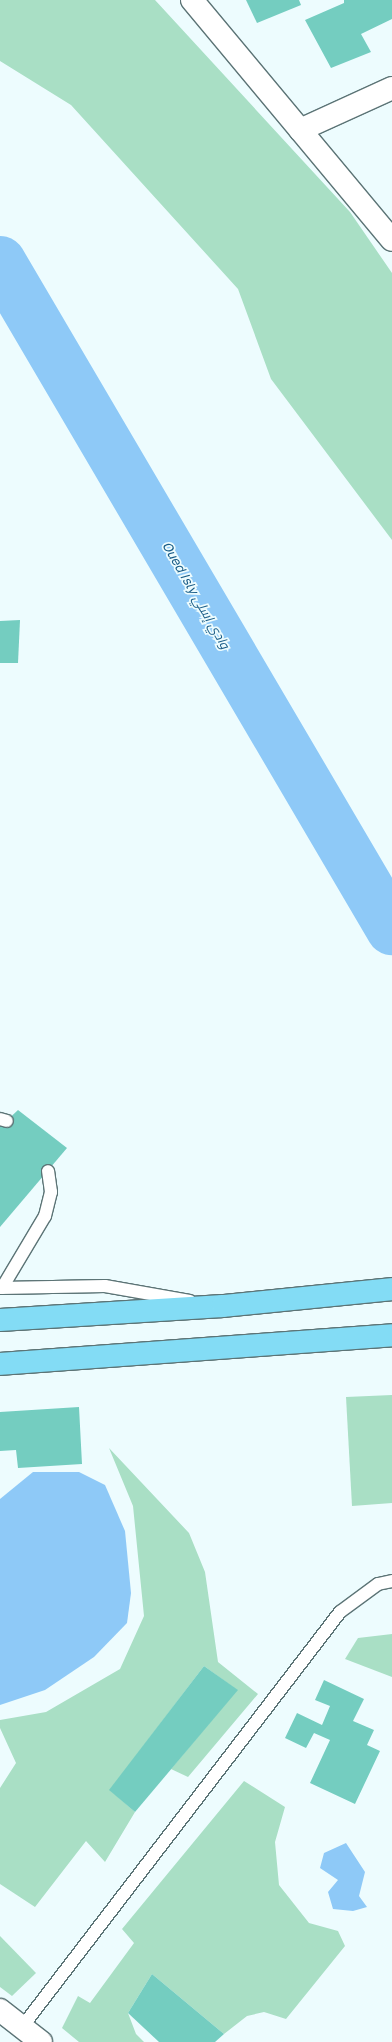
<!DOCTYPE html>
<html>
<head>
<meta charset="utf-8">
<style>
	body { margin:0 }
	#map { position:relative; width:392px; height:2042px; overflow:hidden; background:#edfcfe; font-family:"Golos Text",Cairo,sans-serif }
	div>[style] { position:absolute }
	.green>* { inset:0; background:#a9dfc5 }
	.water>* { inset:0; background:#8ec9f7 }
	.river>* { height:52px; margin:-26px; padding:0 26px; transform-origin:26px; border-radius:26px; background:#8ec9f7 }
	.building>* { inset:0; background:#74cdc0 }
	.roads { filter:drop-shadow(1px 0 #5c7476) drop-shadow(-1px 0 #5c7476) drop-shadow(0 1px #5c7476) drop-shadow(0 -1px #5c7476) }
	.service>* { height:12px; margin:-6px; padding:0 6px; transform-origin:6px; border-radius:6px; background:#fff }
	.minor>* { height:22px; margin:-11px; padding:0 11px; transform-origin:11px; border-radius:11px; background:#fff }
	.primary>* { height:22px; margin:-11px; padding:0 11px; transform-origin:11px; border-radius:11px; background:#83dcf5 }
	span { translate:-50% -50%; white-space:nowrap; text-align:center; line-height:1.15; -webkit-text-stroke:3.5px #edfcfe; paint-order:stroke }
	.water-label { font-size:13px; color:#195c87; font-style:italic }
</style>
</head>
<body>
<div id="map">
	<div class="green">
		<div style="clip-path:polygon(0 0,155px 0,350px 212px,392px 273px,392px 540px,271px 379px,238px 289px,71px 105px,0 61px)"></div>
		<div style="clip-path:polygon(392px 1395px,392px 1503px,352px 1506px,346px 1397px)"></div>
		<div style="clip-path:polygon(109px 1448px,189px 1533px,205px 1572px,218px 1662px,258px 1694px,188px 1777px,171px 1769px,237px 1690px,204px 1666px,110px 1790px,135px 1812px,105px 1862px,86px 1841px,35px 1907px,0 1884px,0 1788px,16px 1763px,0 1728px,0 1720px,46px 1712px,120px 1669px,144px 1616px,133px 1506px)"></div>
		<div style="clip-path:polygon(392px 1634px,392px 1677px,345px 1659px,358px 1638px)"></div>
		<div style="clip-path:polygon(244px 1781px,285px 1807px,275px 1842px,279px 1885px,309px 1923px,338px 1931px,345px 1946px,286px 2019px,264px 2012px,247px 2016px,224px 2034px,152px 1974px,128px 2013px,136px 2034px,144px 2042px,79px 2042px,62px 2028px,78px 1996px,90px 2003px,134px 1943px,122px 1929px)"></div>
		<div style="clip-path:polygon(0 1936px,36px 1973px,12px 1996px,0 1987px)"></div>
	</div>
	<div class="water">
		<div style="clip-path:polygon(33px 1472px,79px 1472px,105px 1485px,125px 1531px,131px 1593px,127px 1623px,94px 1657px,45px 1690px,0 1705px,0 1499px)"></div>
		<div style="clip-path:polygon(346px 1843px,365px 1872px,359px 1896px,367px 1907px,353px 1911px,333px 1909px,328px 1892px,338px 1880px,320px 1868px,324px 1853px)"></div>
	</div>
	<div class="river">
		<div style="left:0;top:262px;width:774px;rotate:59.56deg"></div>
	</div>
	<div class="building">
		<div style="clip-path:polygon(246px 0,299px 0,301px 5px,257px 23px)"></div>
		<div style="clip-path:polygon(344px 0,392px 0,392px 19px,361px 34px,371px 52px,331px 68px,305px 20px,344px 3px)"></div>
		<div style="clip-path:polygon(20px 620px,18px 663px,0 663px,0 621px)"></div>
		<div style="clip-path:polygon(18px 1110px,67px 1148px,0 1227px,0 1127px)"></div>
		<div style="clip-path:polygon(79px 1407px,82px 1464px,18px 1468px,16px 1450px,0 1451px,0 1412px)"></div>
		<div style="clip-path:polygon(204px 1666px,238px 1690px,135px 1812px,109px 1790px)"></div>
		<div style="clip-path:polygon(324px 1680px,364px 1699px,353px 1721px,374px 1730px,367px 1745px,380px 1751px,355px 1804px,310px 1783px,330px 1740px,314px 1733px,306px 1748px,285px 1738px,297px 1713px,322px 1725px,330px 1706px,315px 1700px)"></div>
		<div style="clip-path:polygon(152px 1974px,224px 2034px,215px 2042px,159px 2042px,128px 2013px)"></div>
	</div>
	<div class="roads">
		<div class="service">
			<div style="left:0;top:1119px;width:7px;rotate:16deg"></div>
			<div style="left:0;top:1288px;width:105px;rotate:-1.1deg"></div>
			<div style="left:105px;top:1286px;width:86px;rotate:10deg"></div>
			<div style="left:2px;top:1288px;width:84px;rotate:-59.2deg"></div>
			<div style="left:45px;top:1216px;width:25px;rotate:-76deg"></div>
			<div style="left:51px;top:1192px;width:21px;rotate:-98deg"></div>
			<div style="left:22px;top:2027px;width:523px;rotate:-52.54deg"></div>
			<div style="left:340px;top:1612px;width:47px;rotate:-36.4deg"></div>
			<div style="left:378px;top:1584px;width:14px;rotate:-12deg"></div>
		</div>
		<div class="minor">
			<div style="left:192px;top:0;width:312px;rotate:50.2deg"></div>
			<div style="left:300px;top:130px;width:101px;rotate:-24.5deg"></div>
			<div style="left:0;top:2010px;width:52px;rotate:38deg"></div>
		</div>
		<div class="primary">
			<div style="left:0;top:1320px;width:223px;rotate:-3.6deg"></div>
			<div style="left:223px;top:1306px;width:170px;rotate:-5.7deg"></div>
			<div style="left:0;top:1364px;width:393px;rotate:-4.2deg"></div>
		</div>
	</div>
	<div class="water-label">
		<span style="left:196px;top:595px;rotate:60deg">Oued Isly وادي إسلي</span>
	</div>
</div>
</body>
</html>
